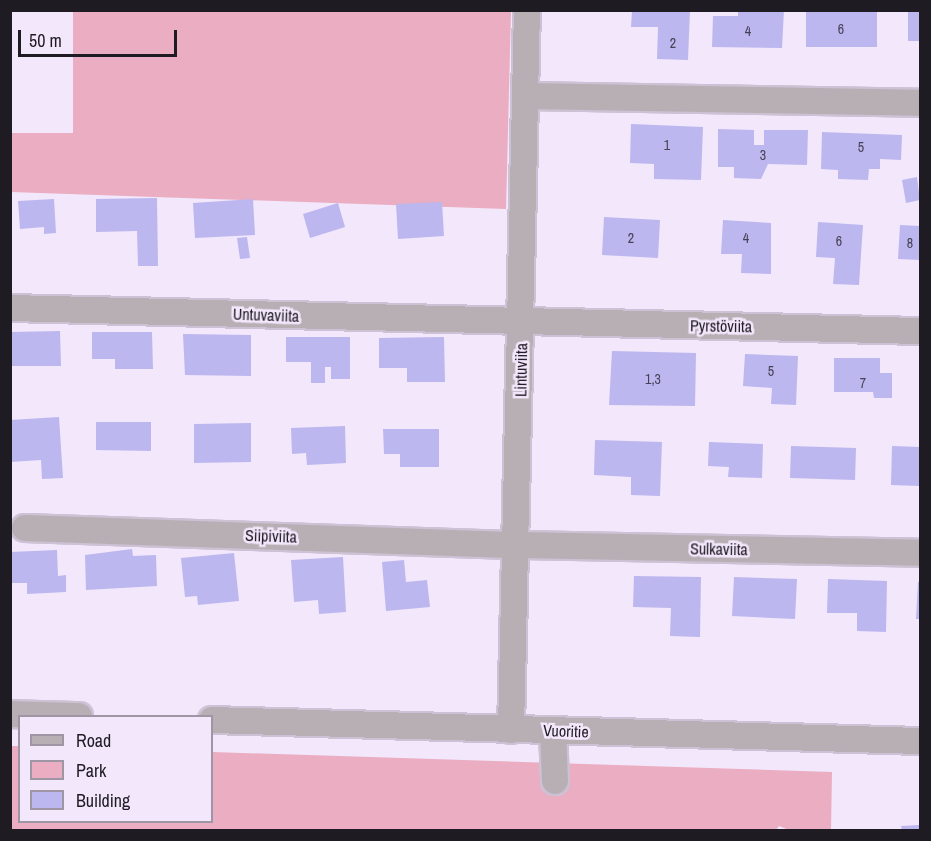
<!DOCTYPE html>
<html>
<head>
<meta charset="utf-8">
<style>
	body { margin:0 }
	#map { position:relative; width:931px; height:841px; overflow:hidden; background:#f3e7fc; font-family:"Archivo Narrow",sans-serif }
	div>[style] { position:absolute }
	.green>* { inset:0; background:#eaadc1 }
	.building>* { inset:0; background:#bcb7ef }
	.roads { filter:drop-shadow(2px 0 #cdc2d5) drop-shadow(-2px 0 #cdc2d5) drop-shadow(0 2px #cdc2d5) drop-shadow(0 -2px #cdc2d5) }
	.minor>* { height:26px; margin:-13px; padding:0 13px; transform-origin:13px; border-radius:13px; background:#b8afb5 }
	span { translate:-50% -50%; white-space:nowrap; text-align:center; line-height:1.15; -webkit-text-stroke:5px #f3e7fc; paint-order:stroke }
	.number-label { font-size:14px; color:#464255 }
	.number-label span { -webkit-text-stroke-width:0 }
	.street-label { font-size:16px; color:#1f1b22 }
	.frame { position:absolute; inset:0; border:12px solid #1f1b22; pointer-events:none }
	.legend { position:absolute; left:18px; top:715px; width:195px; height:108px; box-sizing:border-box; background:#f3e7fc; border:2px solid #9e95a5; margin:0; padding:8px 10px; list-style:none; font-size:18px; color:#1f1b22 }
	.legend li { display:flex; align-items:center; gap:12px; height:30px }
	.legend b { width:30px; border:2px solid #9e95a5 }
	.scale { position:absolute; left:18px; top:30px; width:159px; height:27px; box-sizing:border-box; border:3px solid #1f1b22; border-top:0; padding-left:8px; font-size:18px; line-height:21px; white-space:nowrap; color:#1f1b22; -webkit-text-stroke:4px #f3e7fc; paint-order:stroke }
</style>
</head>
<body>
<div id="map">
	<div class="green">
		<div style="clip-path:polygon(73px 11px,511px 11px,506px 209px,11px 192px,11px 133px,73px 133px)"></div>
		<div style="clip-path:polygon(11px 746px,19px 746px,20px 822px,212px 822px,212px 752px,832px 772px,831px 830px,789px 830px,779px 826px,776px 830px,11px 830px)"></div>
	</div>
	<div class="building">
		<div style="clip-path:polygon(632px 10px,690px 10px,688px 60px,657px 59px,658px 27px,631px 27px)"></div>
		<div style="clip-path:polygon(738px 10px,784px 10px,782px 48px,712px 47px,713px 16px,738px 16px)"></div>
		<div style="clip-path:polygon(806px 10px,877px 10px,877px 47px,806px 47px)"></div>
		<div style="clip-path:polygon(908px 10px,920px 10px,920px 41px,908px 41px)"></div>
		<div style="clip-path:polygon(631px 124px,703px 127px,701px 180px,654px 179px,654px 164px,630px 163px)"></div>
		<div style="clip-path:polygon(718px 129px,754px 130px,754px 145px,764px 145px,764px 130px,808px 130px,807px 165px,768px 164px,761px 179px,734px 178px,734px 167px,718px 167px)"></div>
		<div style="clip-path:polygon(822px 132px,902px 135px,901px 160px,880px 159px,880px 169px,869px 169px,868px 180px,838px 179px,838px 170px,821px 169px)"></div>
		<div style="clip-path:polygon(917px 177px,920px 200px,906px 203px,902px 180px)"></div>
		<div style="clip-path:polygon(157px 198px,158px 266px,138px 266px,137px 231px,96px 232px,96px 199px)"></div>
		<div style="clip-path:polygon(54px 199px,56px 233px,44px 234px,44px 227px,20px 229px,18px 201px)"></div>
		<div style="clip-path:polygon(253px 199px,255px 235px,195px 238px,193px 203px)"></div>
		<div style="clip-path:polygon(442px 202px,444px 236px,398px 239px,396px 204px)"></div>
		<div style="clip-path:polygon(338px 203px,345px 227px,310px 238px,303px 214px)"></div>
		<div style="clip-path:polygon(604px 217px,660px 220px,658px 258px,602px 255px)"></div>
		<div style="clip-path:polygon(723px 220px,771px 223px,771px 274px,741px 273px,742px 254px,721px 254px)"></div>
		<div style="clip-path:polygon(818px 222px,863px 225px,859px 285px,833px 284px,835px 258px,816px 257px)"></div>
		<div style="clip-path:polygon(900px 225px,920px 226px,920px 260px,898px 259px)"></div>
		<div style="clip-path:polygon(247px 237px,250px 258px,240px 259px,237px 238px)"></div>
		<div style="clip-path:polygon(60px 331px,61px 366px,10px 366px,10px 332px)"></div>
		<div style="clip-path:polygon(92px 332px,152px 332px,153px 369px,115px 369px,115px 359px,92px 359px)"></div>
		<div style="clip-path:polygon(183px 334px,251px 335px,251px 376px,185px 375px)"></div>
		<div style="clip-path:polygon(286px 337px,350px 337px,350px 379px,331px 379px,331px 367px,325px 367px,325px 383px,311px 383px,311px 362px,286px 362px)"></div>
		<div style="clip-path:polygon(444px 337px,445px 382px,407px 382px,407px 368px,379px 368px,379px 338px)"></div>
		<div style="clip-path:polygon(612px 351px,696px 353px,695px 406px,609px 405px)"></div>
		<div style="clip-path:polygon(745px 354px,798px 356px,796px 405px,771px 404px,772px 388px,743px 386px)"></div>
		<div style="clip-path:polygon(834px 358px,880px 358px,880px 373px,892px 373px,892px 398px,874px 398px,873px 392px,834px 392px)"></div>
		<div style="clip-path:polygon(59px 417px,63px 478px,42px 479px,41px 460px,10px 462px,10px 420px)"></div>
		<div style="clip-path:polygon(96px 422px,151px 422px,151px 451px,96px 450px)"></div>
		<div style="clip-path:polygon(251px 423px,251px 462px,194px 463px,194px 424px)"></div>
		<div style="clip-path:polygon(345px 426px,346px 463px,307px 465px,306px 453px,292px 454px,291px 428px)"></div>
		<div style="clip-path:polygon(383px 429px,439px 429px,439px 467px,400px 467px,400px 454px,384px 454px)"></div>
		<div style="clip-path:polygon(595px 440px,662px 442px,660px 496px,631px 495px,631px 477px,594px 475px)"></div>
		<div style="clip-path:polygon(709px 442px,763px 444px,762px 478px,728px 477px,729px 467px,708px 466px)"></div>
		<div style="clip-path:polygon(791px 446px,856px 448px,855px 480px,790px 478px)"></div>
		<div style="clip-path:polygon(892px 446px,920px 447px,920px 486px,891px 485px)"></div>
		<div style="clip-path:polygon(132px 549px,133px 556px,156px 555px,157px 586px,86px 590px,85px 555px)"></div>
		<div style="clip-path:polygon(57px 550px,58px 576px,66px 575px,66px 592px,27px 594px,27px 583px,10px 583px,10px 552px)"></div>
		<div style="clip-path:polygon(234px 553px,239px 601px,198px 605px,197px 596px,185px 597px,181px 558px)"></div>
		<div style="clip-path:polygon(343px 557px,346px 612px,319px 614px,318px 600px,294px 602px,291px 560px)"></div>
		<div style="clip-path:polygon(404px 560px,406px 582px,427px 580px,430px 607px,386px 611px,382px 562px)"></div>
		<div style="clip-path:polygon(634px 576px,701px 577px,700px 637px,670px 636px,671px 608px,633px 607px)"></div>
		<div style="clip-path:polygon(734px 577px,797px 579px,795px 619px,732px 616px)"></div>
		<div style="clip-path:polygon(828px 579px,887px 581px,886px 632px,857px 631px,857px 613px,827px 613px)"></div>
		<div style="clip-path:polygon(918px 582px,920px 582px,920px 619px,916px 619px)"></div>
		<div style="clip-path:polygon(920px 825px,920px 830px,902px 830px,901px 826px)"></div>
	</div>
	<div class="roads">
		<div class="minor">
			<div style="left:525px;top:96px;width:395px;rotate:1deg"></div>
			<div style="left:10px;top:308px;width:910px;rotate:1.45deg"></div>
			<div style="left:25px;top:528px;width:492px;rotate:2deg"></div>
			<div style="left:517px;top:545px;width:403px;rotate:1.1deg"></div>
			<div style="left:10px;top:714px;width:69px;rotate:1.7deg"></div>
			<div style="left:212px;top:720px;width:708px;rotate:1.7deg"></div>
			<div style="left:511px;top:730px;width:720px;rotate:-88.73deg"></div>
			<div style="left:553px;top:731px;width:50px;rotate:87.7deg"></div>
		</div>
	</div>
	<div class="number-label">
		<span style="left:841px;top:29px">6</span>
		<span style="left:748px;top:31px">4</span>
		<span style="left:673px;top:43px">2</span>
		<span style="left:667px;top:145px">1</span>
		<span style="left:861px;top:147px">5</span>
		<span style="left:763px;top:155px">3</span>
		<span style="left:631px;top:238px">2</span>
		<span style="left:746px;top:238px">4</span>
		<span style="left:839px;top:241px">6</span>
		<span style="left:910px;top:243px">8</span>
		<span style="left:771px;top:371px">5</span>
		<span style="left:653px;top:379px">1,3</span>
		<span style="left:863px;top:383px">7</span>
	</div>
	<div class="street-label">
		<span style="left:266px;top:315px;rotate:2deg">Untuvaviita</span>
		<span style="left:721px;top:326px;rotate:1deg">Pyrstöviita</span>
		<span style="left:521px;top:370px;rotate:-89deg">Lintuviita</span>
		<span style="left:271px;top:536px;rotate:2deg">Siipiviita</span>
		<span style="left:719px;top:549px;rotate:1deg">Sulkaviita</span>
		<span style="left:566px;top:731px;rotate:2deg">Vuoritie</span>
	</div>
	<div class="frame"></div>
	<ul class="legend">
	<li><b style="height:8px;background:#b8afb5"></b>Road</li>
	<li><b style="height:16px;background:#eaadc1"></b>Park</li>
	<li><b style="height:16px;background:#bcb7ef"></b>Building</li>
	</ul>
	<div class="scale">50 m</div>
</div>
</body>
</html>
